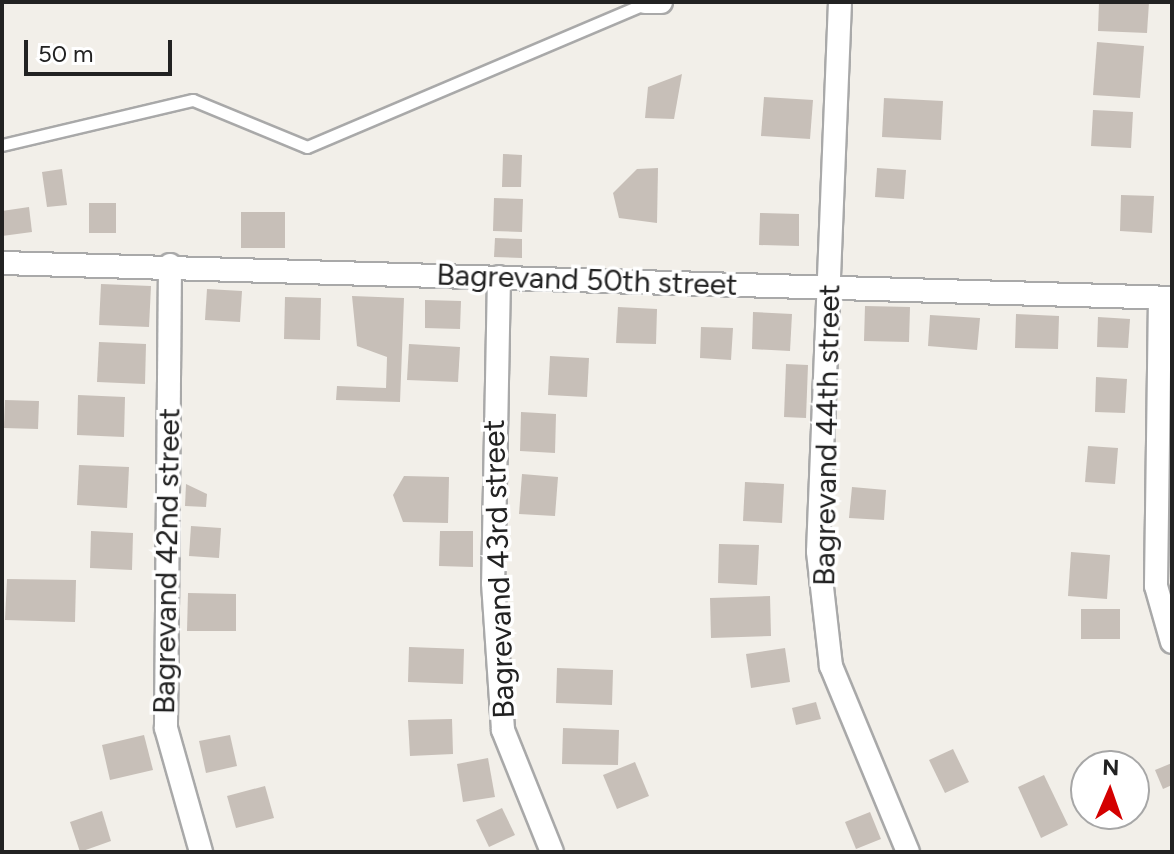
<!DOCTYPE html>
<html>
<head>
<meta charset="utf-8">
<style>
	body { margin:0 }
	#map { position:relative; width:1174px; height:854px; overflow:hidden; background:#f2efe9; font-family:Figtree,sans-serif }
	div>[style] { position:absolute }
	.building>* { inset:0; background:#c7bfb8 }
	.roads { filter:drop-shadow(2px 0 #a9a9a9) drop-shadow(-2px 0 #a9a9a9) drop-shadow(0 2px #a9a9a9) drop-shadow(0 -2px #a9a9a9) }
	.lane>* { height:11px; margin:-5.5px; padding:0 5.5px; transform-origin:5.5px; border-radius:5.5px; background:#fff }
	.street>* { height:22px; margin:-11px; padding:0 11px; transform-origin:11px; border-radius:11px; background:#fff }
	span { translate:-50% -50%; white-space:nowrap; text-align:center; line-height:1.15; -webkit-text-stroke:7px #fff; paint-order:stroke }
	.street-label { font-size:30px; color:#222 }
	.frame { position:absolute; inset:0; border:4px solid #222; pointer-events:none }
	.north { position:absolute; left:1070px; top:750px; width:80px; height:80px; box-sizing:border-box; background:#fff; border:2px solid #a7a7a7; border-radius:50%; rotate:2deg; font-size:22px; font-weight:700; line-height:32px; text-align:center; color:#222 }
	.north::after { content:''; display:block; margin:auto; width:28px; height:36px; background:#d40000; clip-path:polygon(50% 0,100% 100%,50% 72%,0 100%) }
	.scale { position:absolute; left:24px; top:40px; width:148px; height:36px; box-sizing:border-box; border:4px solid #222; border-top:0; padding-left:10px; font-size:24px; line-height:28px; white-space:nowrap; color:#222; -webkit-text-stroke:6px #fff; paint-order:stroke }
</style>
</head>
<body>
<div id="map">
	<div class="building">
		<div style="clip-path:polygon(1099px 2px,1149px 2px,1147px 33px,1098px 31px)"></div>
		<div style="clip-path:polygon(1097px 42px,1144px 46px,1140px 98px,1093px 95px)"></div>
		<div style="clip-path:polygon(682px 74px,674px 119px,645px 118px,648px 87px)"></div>
		<div style="clip-path:polygon(764px 97px,813px 100px,810px 139px,761px 136px)"></div>
		<div style="clip-path:polygon(884px 98px,943px 101px,941px 140px,882px 137px)"></div>
		<div style="clip-path:polygon(1093px 110px,1133px 112px,1131px 148px,1091px 146px)"></div>
		<div style="clip-path:polygon(503px 154px,522px 155px,521px 187px,502px 187px)"></div>
		<div style="clip-path:polygon(658px 168px,657px 223px,619px 218px,613px 193px,637px 169px)"></div>
		<div style="clip-path:polygon(877px 168px,906px 170px,904px 199px,875px 197px)"></div>
		<div style="clip-path:polygon(62px 169px,67px 205px,47px 207px,42px 172px)"></div>
		<div style="clip-path:polygon(1121px 195px,1154px 196px,1152px 233px,1120px 231px)"></div>
		<div style="clip-path:polygon(494px 198px,523px 199px,522px 232px,493px 231px)"></div>
		<div style="clip-path:polygon(89px 203px,116px 203px,116px 233px,89px 233px)"></div>
		<div style="clip-path:polygon(29px 207px,32px 232px,2px 236px,2px 211px)"></div>
		<div style="clip-path:polygon(241px 212px,285px 212px,285px 248px,241px 248px)"></div>
		<div style="clip-path:polygon(760px 213px,799px 214px,799px 246px,759px 245px)"></div>
		<div style="clip-path:polygon(495px 238px,522px 239px,522px 258px,494px 257px)"></div>
		<div style="clip-path:polygon(101px 284px,151px 286px,149px 327px,99px 325px)"></div>
		<div style="clip-path:polygon(207px 289px,242px 291px,240px 322px,205px 320px)"></div>
		<div style="clip-path:polygon(352px 296px,404px 298px,400px 402px,336px 400px,337px 386px,386px 388px,387px 357px,357px 346px)"></div>
		<div style="clip-path:polygon(285px 297px,321px 298px,320px 340px,284px 339px)"></div>
		<div style="clip-path:polygon(425px 300px,461px 301px,460px 329px,425px 328px)"></div>
		<div style="clip-path:polygon(865px 306px,910px 307px,909px 342px,864px 341px)"></div>
		<div style="clip-path:polygon(618px 307px,657px 309px,656px 344px,616px 343px)"></div>
		<div style="clip-path:polygon(753px 312px,792px 314px,790px 351px,752px 349px)"></div>
		<div style="clip-path:polygon(1016px 314px,1059px 316px,1058px 349px,1015px 348px)"></div>
		<div style="clip-path:polygon(930px 315px,980px 318px,977px 350px,928px 346px)"></div>
		<div style="clip-path:polygon(1098px 317px,1130px 319px,1128px 348px,1097px 347px)"></div>
		<div style="clip-path:polygon(701px 327px,733px 328px,731px 360px,700px 358px)"></div>
		<div style="clip-path:polygon(99px 342px,146px 344px,145px 384px,97px 382px)"></div>
		<div style="clip-path:polygon(409px 344px,460px 347px,458px 382px,407px 380px)"></div>
		<div style="clip-path:polygon(550px 356px,589px 358px,587px 397px,548px 395px)"></div>
		<div style="clip-path:polygon(786px 364px,808px 365px,806px 418px,784px 417px)"></div>
		<div style="clip-path:polygon(1096px 377px,1127px 379px,1125px 413px,1095px 412px)"></div>
		<div style="clip-path:polygon(78px 395px,125px 397px,124px 437px,77px 435px)"></div>
		<div style="clip-path:polygon(5px 400px,39px 401px,38px 429px,4px 428px)"></div>
		<div style="clip-path:polygon(521px 412px,556px 414px,555px 453px,520px 451px)"></div>
		<div style="clip-path:polygon(1088px 446px,1118px 448px,1115px 484px,1085px 482px)"></div>
		<div style="clip-path:polygon(79px 465px,129px 467px,127px 508px,77px 505px)"></div>
		<div style="clip-path:polygon(522px 474px,558px 477px,555px 516px,519px 514px)"></div>
		<div style="clip-path:polygon(404px 476px,449px 477px,448px 523px,403px 522px,393px 495px)"></div>
		<div style="clip-path:polygon(745px 482px,784px 484px,782px 523px,743px 521px)"></div>
		<div style="clip-path:polygon(186px 484px,207px 494px,206px 507px,185px 506px)"></div>
		<div style="clip-path:polygon(852px 487px,886px 490px,884px 520px,849px 518px)"></div>
		<div style="clip-path:polygon(191px 526px,221px 528px,219px 558px,189px 556px)"></div>
		<div style="clip-path:polygon(91px 531px,133px 533px,132px 570px,90px 568px)"></div>
		<div style="clip-path:polygon(440px 531px,473px 531px,473px 567px,439px 566px)"></div>
		<div style="clip-path:polygon(719px 544px,759px 545px,757px 585px,718px 583px)"></div>
		<div style="clip-path:polygon(1071px 552px,1110px 555px,1107px 599px,1068px 596px)"></div>
		<div style="clip-path:polygon(7px 579px,76px 580px,75px 622px,5px 620px)"></div>
		<div style="clip-path:polygon(188px 593px,236px 594px,236px 631px,187px 631px)"></div>
		<div style="clip-path:polygon(770px 596px,771px 636px,711px 638px,710px 598px)"></div>
		<div style="clip-path:polygon(1081px 609px,1120px 609px,1120px 639px,1081px 639px)"></div>
		<div style="clip-path:polygon(409px 647px,464px 649px,463px 684px,408px 682px)"></div>
		<div style="clip-path:polygon(785px 648px,790px 682px,751px 688px,746px 654px)"></div>
		<div style="clip-path:polygon(557px 668px,613px 670px,612px 705px,556px 703px)"></div>
		<div style="clip-path:polygon(816px 702px,821px 719px,796px 725px,792px 708px)"></div>
		<div style="clip-path:polygon(452px 719px,453px 754px,410px 756px,408px 720px)"></div>
		<div style="clip-path:polygon(563px 728px,619px 730px,618px 765px,562px 764px)"></div>
		<div style="clip-path:polygon(144px 735px,153px 770px,110px 780px,102px 745px)"></div>
		<div style="clip-path:polygon(230px 735px,237px 766px,206px 773px,199px 741px)"></div>
		<div style="clip-path:polygon(953px 749px,969px 782px,945px 793px,929px 760px)"></div>
		<div style="clip-path:polygon(488px 758px,495px 797px,463px 802px,457px 764px)"></div>
		<div style="clip-path:polygon(635px 762px,649px 796px,617px 809px,603px 775px)"></div>
		<div style="clip-path:polygon(1172px 763px,1172px 785px,1163px 789px,1155px 770px)"></div>
		<div style="clip-path:polygon(1044px 775px,1068px 825px,1041px 838px,1018px 787px)"></div>
		<div style="clip-path:polygon(265px 786px,274px 818px,236px 828px,227px 796px)"></div>
		<div style="clip-path:polygon(502px 808px,515px 835px,489px 847px,476px 820px)"></div>
		<div style="clip-path:polygon(102px 811px,111px 841px,80px 852px,70px 822px)"></div>
		<div style="clip-path:polygon(870px 812px,881px 839px,856px 849px,845px 822px)"></div>
	</div>
	<div class="roads">
		<div class="lane">
			<div style="left:2px;top:145px;width:196px;rotate:-13.3deg"></div>
			<div style="left:193px;top:100px;width:123px;rotate:22.4deg"></div>
			<div style="left:307px;top:147px;width:369px;rotate:-23deg"></div>
		</div>
		<div class="street">
			<div style="left:645px;top:2px;width:16px"></div>
			<div style="left:840px;top:2px;width:550px;rotate:92.29deg"></div>
			<div style="left:818px;top:552px;width:115px;rotate:83.5deg"></div>
			<div style="left:831px;top:666px;width:201px;rotate:67.5deg"></div>
			<div style="left:2px;top:263px;width:1171px;rotate:1.71deg"></div>
			<div style="left:170px;top:265px;width:463px;rotate:90.5deg"></div>
			<div style="left:166px;top:728px;width:129px;rotate:74.2deg"></div>
			<div style="left:499px;top:277px;width:306px;rotate:91.1deg"></div>
			<div style="left:493px;top:583px;width:147px;rotate:86.1deg"></div>
			<div style="left:503px;top:730px;width:131px;rotate:68.1deg"></div>
			<div style="left:1160px;top:298px;width:288px;rotate:90.8deg"></div>
			<div style="left:1156px;top:586px;width:58px;rotate:74.1deg"></div>
		</div>
	</div>
	<div class="street-label">
		<span style="left:587px;top:280px;rotate:2deg">Bagrevand 50th street</span>
		<span style="left:827px;top:435px;rotate:-89deg">Bagrevand 44th street</span>
		<span style="left:167px;top:561px;rotate:-89deg">Bagrevand 42nd street</span>
		<span style="left:499px;top:569px;rotate:-92deg">Bagrevand 43rd street</span>
	</div>
	<div class="frame"></div>
	<div class="north">N</div>
	<div class="scale">50 m</div>
</div>
</body>
</html>
